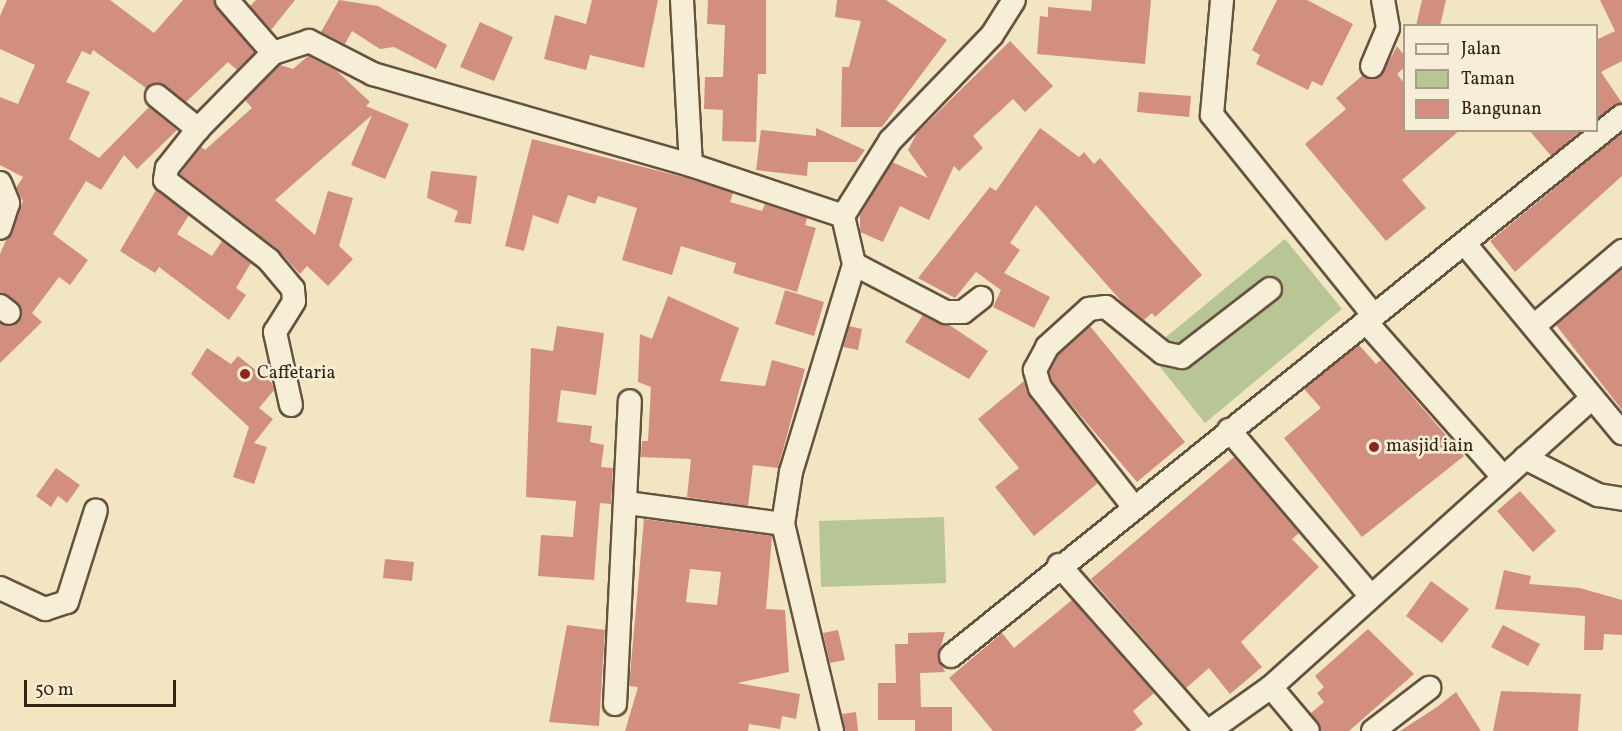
<!DOCTYPE html>
<html>
<head>
<meta charset="utf-8">
<style>
	body { margin:0 }
	#map { position:relative; width:1622px; height:731px; overflow:hidden; background:#f2e5c2; font-family:Vollkorn,serif }
	div>[style] { position:absolute }
	.green>* { inset:0; background:#b8c595 }
	.building>* { inset:0; background:#d28f80 }
	.roads { filter:drop-shadow(2px 0 #665240) drop-shadow(-2px 0 #665240) drop-shadow(0 2px #665240) drop-shadow(0 -2px #665240) }
	.minor>* { height:22px; margin:-11px; padding:0 11px; transform-origin:11px; border-radius:11px; background:#f7eed7 }
	.dots>* { width:16px; height:16px; translate:-50% -50%; box-sizing:border-box; border:3px solid #f7eed7; border-radius:50% }
	span { translate:-50% -50%; white-space:nowrap; text-align:center; line-height:1.15; -webkit-text-stroke:5px #f7eed7; paint-order:stroke }
	.poi-label { font-size:18px; color:#372115 }
	.left { translate:0 -50%; text-align:left }
	.legend { position:absolute; left:1403px; top:24px; width:195px; height:108px; box-sizing:border-box; background:#f7eed7; border:2px solid #aa9c89; margin:0; padding:8px 10px; list-style:none; font-size:18px; color:#372115 }
	.legend li { display:flex; align-items:center; gap:12px; height:30px }
	.legend b { width:30px; border:2px solid #aa9c89 }
	.scale { position:absolute; left:24px; top:680px; width:152px; height:27px; box-sizing:border-box; border:3px solid #372115; border-top:0; padding-left:8px; font-size:18px; line-height:21px; white-space:nowrap; color:#372115; -webkit-text-stroke:4px #f7eed7; paint-order:stroke }
</style>
</head>
<body>
<div id="map">
	<div class="green">
		<div style="clip-path:polygon(1285px 239px,1342px 309px,1205px 423px,1148px 352px)"></div>
		<div style="clip-path:polygon(944px 517px,946px 583px,821px 587px,819px 521px)"></div>
	</div>
	<div class="building">
		<div style="clip-path:polygon(7px 0,110px 0,154px 33px,183px 0,214px 0,255px 52px,237px 70px,228px 62px,186px 102px,160px 83px,146px 88px,93px 50px,91px 55px,82px 51px,66px 82px,90px 92px,69px 139px,99px 158px,149px 107px,177px 130px,137px 169px,124px 155px,101px 190px,86px 181px,53px 234px,88px 260px,70px 285px,59px 277px,32px 313px,42px 322px,0 363px,0 323px,14px 326px,22px 314px,17px 302px,0 293px,0 254px,23px 201px,16px 188px,23px 177px,0 165px,0 97px,18px 104px,35px 65px,0 49px,0 16px)"></div>
		<div style="clip-path:polygon(256px 0,295px 0,271px 30px,250px 6px)"></div>
		<div style="clip-path:polygon(339px 0,378px 6px,447px 45px,436px 69px,394px 47px,380px 49px,352px 31px,345px 44px,321px 32px)"></div>
		<div style="clip-path:polygon(592px 0,658px 0,644px 68px,590px 55px,586px 70px,544px 59px,555px 15px,586px 24px)"></div>
		<div style="clip-path:polygon(708px 0,766px 0,766px 74px,758px 74px,756px 142px,722px 141px,723px 110px,704px 109px,705px 77px,723px 77px,725px 25px,707px 24px)"></div>
		<div style="clip-path:polygon(837px 0,886px 0,947px 40px,882px 127px,841px 127px,842px 67px,849px 67px,861px 21px,835px 17px)"></div>
		<div style="clip-path:polygon(1092px 0,1151px 0,1145px 64px,1037px 54px,1040px 16px,1048px 17px,1048px 7px,1091px 11px)"></div>
		<div style="clip-path:polygon(1277px 0,1307px 0,1353px 24px,1322px 86px,1312px 81px,1308px 90px,1256px 64px,1260px 55px,1252px 50px)"></div>
		<div style="clip-path:polygon(1422px 0,1446px 0,1440px 26px,1416px 26px)"></div>
		<div style="clip-path:polygon(1600px 0,1622px 0,1622px 61px,1601px 72px,1622px 103px,1596px 119px,1596px 40px,1615px 31px)"></div>
		<div style="clip-path:polygon(480px 22px,513px 37px,494px 81px,460px 67px)"></div>
		<div style="clip-path:polygon(1010px 41px,1053px 86px,1025px 112px,1013px 99px,973px 136px,983px 148px,959px 171px,954px 166px,929px 220px,900px 206px,883px 242px,860px 232px,860px 215px,892px 162px,928px 178px,908px 150px,917px 133px)"></div>
		<div style="clip-path:polygon(1397px 46px,1404px 55px,1404px 68px,1397px 74px,1404px 83px,1404px 130px,1460px 130px,1402px 180px,1426px 208px,1386px 241px,1305px 144px,1346px 109px,1336px 98px,1363px 75px,1381px 76px)"></div>
		<div style="clip-path:polygon(308px 56px,337px 71px,370px 102px,366px 106px,409px 124px,385px 179px,351px 165px,372px 115px,275px 200px,315px 235px,328px 191px,353px 198px,339px 246px,353px 259px,328px 286px,307px 266px,300px 274px,277px 249px,180px 174px,201px 147px,205px 150px,252px 108px,245px 100px,280px 65px,293px 69px)"></div>
		<div style="clip-path:polygon(1139px 92px,1191px 96px,1189px 117px,1137px 112px)"></div>
		<div style="clip-path:polygon(816px 128px,865px 150px,856px 162px,808px 162px,807px 176px,756px 170px,761px 130px,816px 136px)"></div>
		<div style="clip-path:polygon(1040px 128px,1079px 157px,1084px 152px,1094px 164px,1100px 158px,1202px 275px,1155px 317px,1152px 313px,1144px 320px,1123px 303px,1036px 205px,1010px 243px,1020px 250px,1004px 273px,1050px 297px,1034px 328px,993px 307px,1001px 290px,976px 272px,955px 298px,918px 278px,990px 187px,996px 191px)"></div>
		<div style="clip-path:polygon(1529px 130px,1582px 130px,1551px 156px)"></div>
		<div style="clip-path:polygon(1622px 133px,1622px 176px,1515px 272px,1490px 241px)"></div>
		<div style="clip-path:polygon(532px 139px,687px 178px,733px 193px,730px 202px,762px 211px,765px 204px,807px 218px,805px 225px,816px 228px,797px 292px,733px 273px,736px 263px,681px 246px,672px 275px,622px 260px,637px 208px,598px 196px,595px 204px,568px 195px,558px 224px,533px 215px,524px 251px,505px 246px)"></div>
		<div style="clip-path:polygon(431px 171px,477px 176px,471px 224px,454px 222px,458px 211px,427px 198px)"></div>
		<div style="clip-path:polygon(156px 190px,189px 215px,177px 234px,212px 256px,222px 241px,251px 263px,236px 288px,246px 295px,229px 320px,159px 267px,155px 273px,120px 251px)"></div>
		<div style="clip-path:polygon(1622px 269px,1622px 410px,1556px 325px)"></div>
		<div style="clip-path:polygon(785px 290px,824px 302px,814px 336px,775px 324px)"></div>
		<div style="clip-path:polygon(668px 296px,739px 328px,720px 381px,765px 386px,772px 360px,805px 369px,778px 468px,753px 465px,748px 506px,687px 497px,691px 459px,641px 457px,642px 441px,648px 441px,651px 387px,638px 382px,640px 334px,652px 339px)"></div>
		<div style="clip-path:polygon(923px 315px,951px 326px,988px 351px,969px 379px,905px 342px)"></div>
		<div style="clip-path:polygon(557px 326px,604px 333px,596px 395px,561px 390px,557px 422px,592px 426px,590px 442px,604px 445px,601px 467px,613px 468px,611px 504px,600px 503px,594px 580px,538px 576px,541px 535px,573px 537px,576px 501px,526px 497px,531px 348px,553px 351px)"></div>
		<div style="clip-path:polygon(849px 326px,862px 329px,858px 350px,843px 347px)"></div>
		<div style="clip-path:polygon(1090px 326px,1185px 442px,1137px 482px,1052px 382px,1049px 372px,1058px 355px)"></div>
		<div style="clip-path:polygon(1359px 345px,1376px 364px,1381px 360px,1464px 456px,1362px 537px,1284px 438px,1321px 408px,1304px 389px)"></div>
		<div style="clip-path:polygon(207px 348px,231px 364px,238px 356px,272px 383px,274px 390px,259px 408px,273px 419px,254px 443px,267px 447px,254px 484px,233px 477px,249px 427px,191px 374px)"></div>
		<div style="clip-path:polygon(1024px 381px,1029px 396px,1098px 483px,1034px 536px,995px 487px,1019px 468px,978px 419px)"></div>
		<div style="clip-path:polygon(1234px 457px,1299px 533px,1292px 539px,1319px 567px,1241px 642px,1262px 667px,1230px 694px,1209px 668px,1186px 688px,1091px 579px)"></div>
		<div style="clip-path:polygon(56px 468px,80px 485px,67px 503px,58px 496px,51px 507px,36px 496px)"></div>
		<div style="clip-path:polygon(1520px 491px,1556px 531px,1533px 552px,1497px 511px)"></div>
		<div style="clip-path:polygon(evenodd,644px 519px,772px 536px,766px 609px,785px 610px,789px 672px,737px 683px,800px 694px,796px 719px,782px 716px,780px 729px,749px 724px,748px 731px,625px 731px,638px 687px,629px 686px,644px 519px,690px 569px,721px 572px,717px 605px,686px 602px,690px 569px)"></div>
		<div style="clip-path:polygon(385px 559px,414px 562px,412px 581px,383px 578px)"></div>
		<div style="clip-path:polygon(1504px 570px,1531px 576px,1529px 584px,1580px 588px,1622px 600px,1622px 635px,1604px 634px,1603px 650px,1584px 650px,1585px 616px,1495px 609px)"></div>
		<div style="clip-path:polygon(1431px 581px,1469px 609px,1442px 643px,1406px 616px)"></div>
		<div style="clip-path:polygon(1072px 600px,1154px 693px,1133px 711px,1143px 724px,1134px 731px,993px 731px,949px 678px,1002px 633px,1014px 648px)"></div>
		<div style="clip-path:polygon(567px 625px,605px 630px,599px 726px,549px 722px)"></div>
		<div style="clip-path:polygon(1503px 625px,1540px 644px,1528px 666px,1491px 647px)"></div>
		<div style="clip-path:polygon(1368px 629px,1414px 674px,1349px 731px,1321px 731px,1311px 713px,1324px 702px,1317px 693px,1324px 687px,1315px 676px)"></div>
		<div style="clip-path:polygon(838px 630px,845px 660px,830px 663px,823px 633px)"></div>
		<div style="clip-path:polygon(945px 632px,938px 657px,945px 672px,920px 673px,921px 707px,952px 707px,952px 731px,915px 731px,915px 720px,878px 720px,878px 683px,896px 683px,895px 644px,908px 644px,908px 633px)"></div>
		<div style="clip-path:polygon(1501px 691px,1581px 694px,1578px 731px,1493px 731px)"></div>
		<div style="clip-path:polygon(1456px 692px,1481px 731px,1400px 731px,1437px 707px)"></div>
		<div style="clip-path:polygon(856px 712px,858px 731px,845px 731px,842px 714px)"></div>
	</div>
	<div class="roads">
		<div class="minor">
			<div style="left:227px;top:0;width:70px;rotate:49deg"></div>
			<div style="left:682px;top:0;width:165px;rotate:86.9deg"></div>
			<div style="left:1222px;top:0;width:115px;rotate:95deg"></div>
			<div style="left:1212px;top:115px;width:258px;rotate:51.1deg"></div>
			<div style="left:1372px;top:66px;width:41px;rotate:-67.2deg"></div>
			<div style="left:1388px;top:28px;width:28px;rotate:-100deg"></div>
			<div style="left:157px;top:96px;width:53px;rotate:38.8deg"></div>
			<div style="left:0;top:183px;width:22px;rotate:68deg"></div>
			<div style="left:8px;top:203px;width:26px;rotate:108deg"></div>
			<div style="left:1465px;top:244px;width:246px;rotate:50.3deg"></div>
			<div style="left:854px;top:264px;width:104px;rotate:27.6deg"></div>
			<div style="left:946px;top:312px;width:17px"></div>
			<div style="left:963px;top:312px;width:23px;rotate:-38deg"></div>
			<div style="left:0;top:306px;width:11px;rotate:38deg"></div>
			<div style="left:1366px;top:322px;width:207px;rotate:48.5deg"></div>
			<div style="left:1534px;top:326px;width:116px;rotate:-40.4deg"></div>
			<div style="left:291px;top:405px;width:75px;rotate:-102.4deg"></div>
			<div style="left:275px;top:332px;width:36px;rotate:-58deg"></div>
			<div style="left:294px;top:301px;width:12px;rotate:-95deg"></div>
			<div style="left:293px;top:289px;width:38px;rotate:-130deg"></div>
			<div style="left:269px;top:260px;width:131px;rotate:-142.4deg"></div>
			<div style="left:165px;top:180px;width:12px;rotate:-81deg"></div>
			<div style="left:167px;top:168px;width:50px;rotate:-51.5deg"></div>
			<div style="left:198px;top:129px;width:107px;rotate:-45.4deg"></div>
			<div style="left:273px;top:53px;width:38px;rotate:-18deg"></div>
			<div style="left:309px;top:41px;width:72px;rotate:27.3deg"></div>
			<div style="left:373px;top:74px;width:331px;rotate:16deg"></div>
			<div style="left:691px;top:165px;width:160px;rotate:18.5deg"></div>
			<div style="left:1229px;top:430px;width:218px;rotate:49.5deg"></div>
			<div style="left:1525px;top:458px;width:82px;rotate:26.9deg"></div>
			<div style="left:1598px;top:495px;width:24px;rotate:9deg"></div>
			<div style="left:628px;top:503px;width:156px;rotate:7.7deg"></div>
			<div style="left:1133px;top:506px;width:150px;rotate:-128.2deg"></div>
			<div style="left:1040px;top:388px;width:19px;rotate:-106deg"></div>
			<div style="left:1035px;top:370px;width:26px;rotate:-62deg"></div>
			<div style="left:1047px;top:347px;width:57px;rotate:-42.1deg"></div>
			<div style="left:1089px;top:309px;width:17px;rotate:-7deg"></div>
			<div style="left:1106px;top:307px;width:73px;rotate:38.9deg"></div>
			<div style="left:1163px;top:353px;width:19px;rotate:12deg"></div>
			<div style="left:1182px;top:357px;width:111px;rotate:-37.7deg"></div>
			<div style="left:1059px;top:565px;width:222px;rotate:48.5deg"></div>
			<div style="left:0;top:588px;width:50px;rotate:25deg"></div>
			<div style="left:45px;top:609px;width:23px;rotate:-18deg"></div>
			<div style="left:67px;top:602px;width:96px;rotate:-72.5deg"></div>
			<div style="left:951px;top:656px;width:861px;rotate:-38.83deg"></div>
			<div style="left:1271px;top:687px;width:57px;rotate:49.9deg"></div>
			<div style="left:615px;top:704px;width:303px;rotate:-87.2deg"></div>
			<div style="left:832px;top:731px;width:213px;rotate:-103.3deg"></div>
			<div style="left:783px;top:524px;width:53px;rotate:-81.3deg"></div>
			<div style="left:791px;top:472px;width:217px;rotate:-73.1deg"></div>
			<div style="left:854px;top:264px;width:49px;rotate:-102.9deg"></div>
			<div style="left:843px;top:216px;width:89px;rotate:-57.9deg"></div>
			<div style="left:890px;top:141px;width:147px;rotate:-46.1deg"></div>
			<div style="left:992px;top:35px;width:41px;rotate:-57.8deg"></div>
			<div style="left:1209px;top:731px;width:76px;rotate:-35.4deg"></div>
			<div style="left:1271px;top:687px;width:431px;rotate:-42deg"></div>
			<div style="left:1373px;top:731px;width:71px;rotate:-37.5deg"></div>
		</div>
	</div>
	<div class="dots">
		<div style="left:245px;top:374px;background:#8f2418"></div>
		<div style="left:1374px;top:447px;background:#8f2418"></div>
	</div>
	<div class="poi-label">
		<span class="left" style="left:257px;top:374px">Caffetaria</span>
		<span class="left" style="left:1386px;top:447px">masjid iain</span>
	</div>
	<ul class="legend">
	<li><b style="height:8px;background:#f7eed7"></b>Jalan</li>
	<li><b style="height:16px;background:#b8c595"></b>Taman</li>
	<li><b style="height:16px;background:#d28f80"></b>Bangunan</li>
	</ul>
	<div class="scale">50 m</div>
</div>
</body>
</html>
